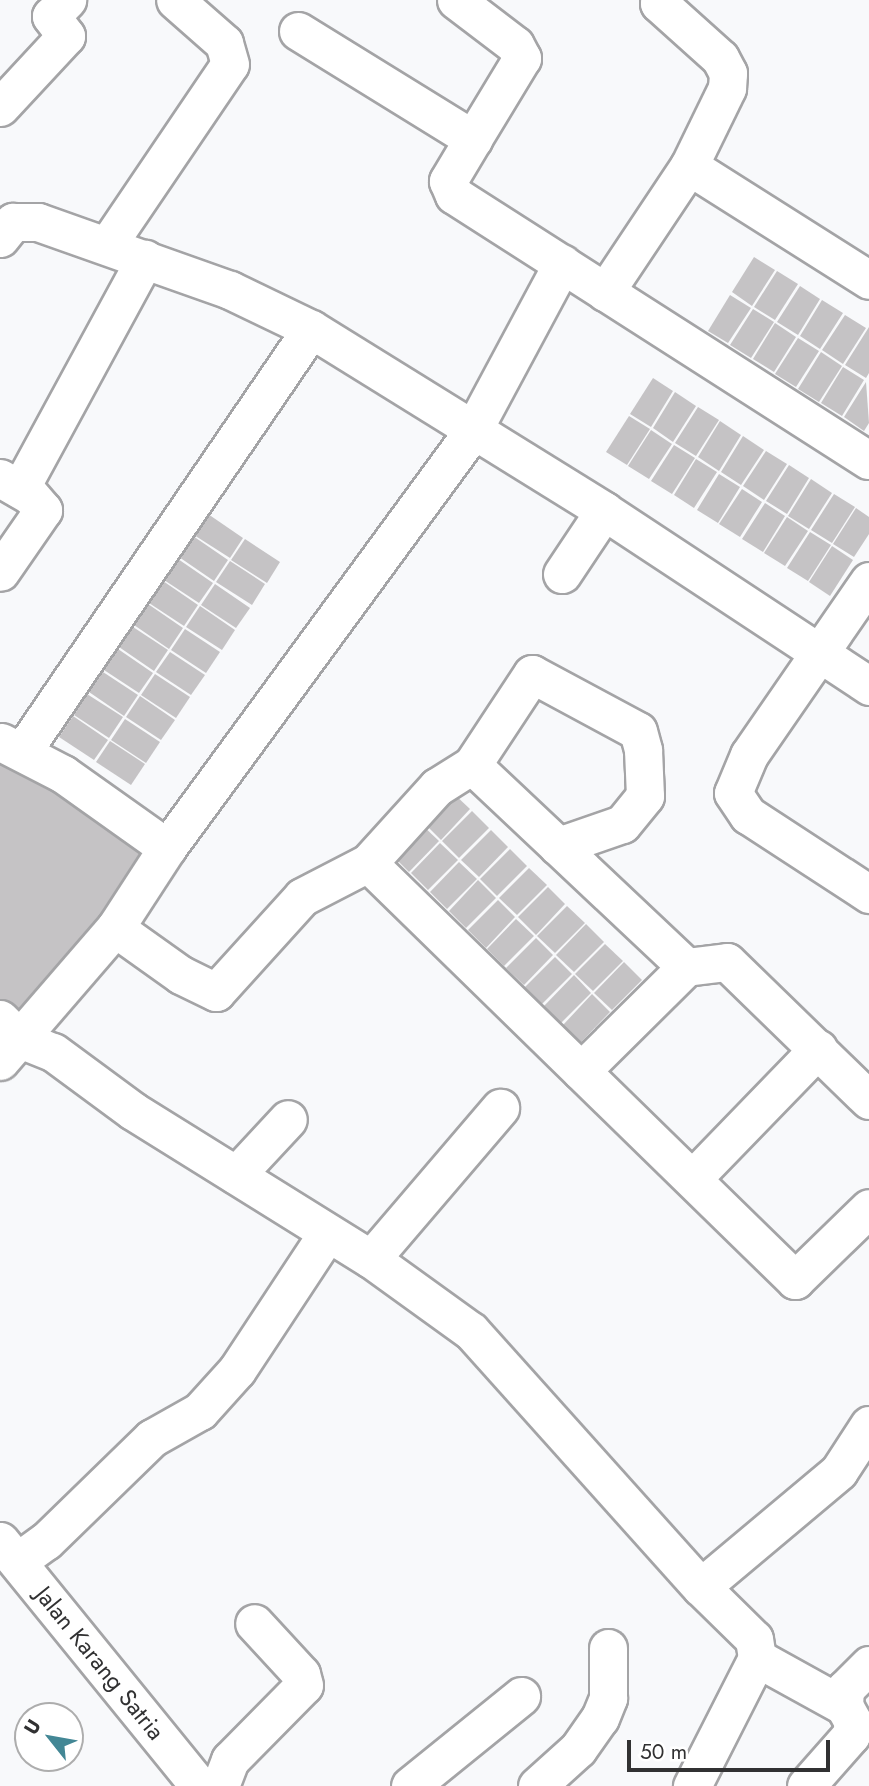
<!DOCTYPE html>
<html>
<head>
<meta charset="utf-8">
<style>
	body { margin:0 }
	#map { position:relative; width:869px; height:1786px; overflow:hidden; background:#f8f9fb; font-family:Jost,sans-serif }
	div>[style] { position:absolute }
	.building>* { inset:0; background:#c5c3c5 }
	.roads { filter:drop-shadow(2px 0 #a4a4a6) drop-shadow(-2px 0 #a4a4a6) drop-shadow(0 2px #a4a4a6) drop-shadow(0 -2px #a4a4a6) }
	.minor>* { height:37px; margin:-18.5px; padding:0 18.5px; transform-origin:18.5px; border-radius:18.5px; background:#fff }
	span { translate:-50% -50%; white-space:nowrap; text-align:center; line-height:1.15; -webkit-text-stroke:5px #fff; paint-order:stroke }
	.street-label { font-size:24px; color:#313132 }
	.north { position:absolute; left:14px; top:1702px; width:70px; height:70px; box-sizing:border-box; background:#fff; border:2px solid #adadad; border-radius:50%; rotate:301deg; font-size:19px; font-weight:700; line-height:28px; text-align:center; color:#313132 }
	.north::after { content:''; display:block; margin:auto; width:24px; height:32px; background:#438795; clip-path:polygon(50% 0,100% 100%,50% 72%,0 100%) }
	.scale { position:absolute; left:627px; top:1740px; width:203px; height:32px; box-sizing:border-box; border:4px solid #313132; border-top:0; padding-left:9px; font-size:21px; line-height:24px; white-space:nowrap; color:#313132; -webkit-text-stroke:5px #fff; paint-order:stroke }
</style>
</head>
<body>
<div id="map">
	<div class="building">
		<div style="clip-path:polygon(754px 257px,775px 270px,752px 306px,732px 292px)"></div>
		<div style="clip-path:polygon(777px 271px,798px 284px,775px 320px,754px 307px)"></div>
		<div style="clip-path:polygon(800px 286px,820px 299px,798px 335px,777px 322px)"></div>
		<div style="clip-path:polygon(730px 295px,751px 308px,728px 343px,708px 331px)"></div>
		<div style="clip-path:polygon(822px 300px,843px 313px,820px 349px,800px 336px)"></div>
		<div style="clip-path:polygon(753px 309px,774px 322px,751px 358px,730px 345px)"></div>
		<div style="clip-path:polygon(845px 315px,866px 328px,843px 364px,822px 350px)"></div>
		<div style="clip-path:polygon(775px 323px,796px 337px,774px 372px,753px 359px)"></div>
		<div style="clip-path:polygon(869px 327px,869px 373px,866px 378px,845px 365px)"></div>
		<div style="clip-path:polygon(798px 338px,819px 351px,796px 387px,775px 374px)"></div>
		<div style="clip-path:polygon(821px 352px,842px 366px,819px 402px,798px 389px)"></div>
		<div style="clip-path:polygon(843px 367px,864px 380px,842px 416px,821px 403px)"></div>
		<div style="clip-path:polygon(653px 378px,673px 391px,651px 427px,630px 414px)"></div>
		<div style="clip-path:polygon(866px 382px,869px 423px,864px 431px,844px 417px)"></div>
		<div style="clip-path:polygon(675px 392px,696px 406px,673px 442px,653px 428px)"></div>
		<div style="clip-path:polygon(698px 407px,719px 420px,696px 456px,675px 443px)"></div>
		<div style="clip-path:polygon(629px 416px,650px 429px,627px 465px,606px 452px)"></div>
		<div style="clip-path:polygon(720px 421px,741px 435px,719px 471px,698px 457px)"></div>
		<div style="clip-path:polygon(651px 430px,672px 444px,649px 479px,628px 466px)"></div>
		<div style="clip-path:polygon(743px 436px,764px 450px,741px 485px,721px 472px)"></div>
		<div style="clip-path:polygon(674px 445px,695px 458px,672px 494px,651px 481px)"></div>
		<div style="clip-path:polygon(766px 451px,787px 464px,764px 500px,743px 486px)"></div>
		<div style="clip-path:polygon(696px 459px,717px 472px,694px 508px,674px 495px)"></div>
		<div style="clip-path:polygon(789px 465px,809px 478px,787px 514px,766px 501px)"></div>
		<div style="clip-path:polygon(719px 474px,740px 487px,718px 523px,697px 510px)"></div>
		<div style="clip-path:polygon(811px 479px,832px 493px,809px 529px,788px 516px)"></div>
		<div style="clip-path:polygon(742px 489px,762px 502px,740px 537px,719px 524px)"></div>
		<div style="clip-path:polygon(834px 494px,855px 507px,832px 543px,811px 530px)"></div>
		<div style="clip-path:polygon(765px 503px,785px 516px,763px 552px,742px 539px)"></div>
		<div style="clip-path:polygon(856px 508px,869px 517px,869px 534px,854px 557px,833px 544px)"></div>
		<div style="clip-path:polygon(208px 514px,243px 538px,230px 558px,194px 535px)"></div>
		<div style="clip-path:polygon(787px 517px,808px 531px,785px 566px,764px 553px)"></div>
		<div style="clip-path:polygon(810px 532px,831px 545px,808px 581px,787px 568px)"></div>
		<div style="clip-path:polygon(193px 536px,228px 560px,214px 581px,179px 557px)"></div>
		<div style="clip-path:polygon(245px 539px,280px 562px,267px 583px,231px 560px)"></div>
		<div style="clip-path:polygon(832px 546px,853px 560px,830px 596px,809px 582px)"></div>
		<div style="clip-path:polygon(178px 559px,213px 583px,199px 603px,164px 580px)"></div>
		<div style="clip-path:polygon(230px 561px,265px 584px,252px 605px,216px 582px)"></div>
		<div style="clip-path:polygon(163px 581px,198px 605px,184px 626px,149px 603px)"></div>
		<div style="clip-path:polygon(215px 584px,250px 608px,236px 628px,201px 605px)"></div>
		<div style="clip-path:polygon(148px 604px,183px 628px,169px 649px,134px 625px)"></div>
		<div style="clip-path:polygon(200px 606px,235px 630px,222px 650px,186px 627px)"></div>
		<div style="clip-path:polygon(133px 627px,168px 650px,154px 671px,119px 647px)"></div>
		<div style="clip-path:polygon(185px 629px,220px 652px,206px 673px,171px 650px)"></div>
		<div style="clip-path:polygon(118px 649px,153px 673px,139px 693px,104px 670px)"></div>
		<div style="clip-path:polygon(170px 652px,205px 675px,191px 695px,156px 672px)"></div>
		<div style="clip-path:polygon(103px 672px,138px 695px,124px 716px,89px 692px)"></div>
		<div style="clip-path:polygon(155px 674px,190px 697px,176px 718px,141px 695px)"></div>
		<div style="clip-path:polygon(87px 694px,123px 717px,109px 738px,74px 715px)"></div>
		<div style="clip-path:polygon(140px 696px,175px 720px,161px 740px,126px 717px)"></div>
		<div style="clip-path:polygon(73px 716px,108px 740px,94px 760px,59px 737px)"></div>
		<div style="clip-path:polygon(125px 719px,160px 742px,146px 763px,111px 740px)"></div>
		<div style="clip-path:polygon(110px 741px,145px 764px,131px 785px,96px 762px)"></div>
		<div style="clip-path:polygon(0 742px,167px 848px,20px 1039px,0 1019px)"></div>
		<div style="clip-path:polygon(452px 792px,470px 809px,441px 840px,423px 822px)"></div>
		<div style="clip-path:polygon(472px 811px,489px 828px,459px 858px,442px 841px)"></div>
		<div style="clip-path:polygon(421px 824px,439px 841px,409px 872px,391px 854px)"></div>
		<div style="clip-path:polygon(491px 830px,508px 847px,479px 877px,461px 860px)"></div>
		<div style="clip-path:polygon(440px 843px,458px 860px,428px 890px,411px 873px)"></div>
		<div style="clip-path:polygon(510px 849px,527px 866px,497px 896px,480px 879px)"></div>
		<div style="clip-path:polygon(459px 862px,477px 879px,447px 909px,430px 892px)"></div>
		<div style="clip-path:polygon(529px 868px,547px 885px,517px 915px,499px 898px)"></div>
		<div style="clip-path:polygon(478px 880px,496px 898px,466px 928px,449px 911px)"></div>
		<div style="clip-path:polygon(548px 887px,565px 904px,536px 935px,518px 917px)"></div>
		<div style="clip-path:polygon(498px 900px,515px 917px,486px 948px,468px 930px)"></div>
		<div style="clip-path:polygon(567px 906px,585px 923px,555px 953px,537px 936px)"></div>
		<div style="clip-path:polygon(516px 919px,534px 936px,504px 966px,487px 949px)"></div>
		<div style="clip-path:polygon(586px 924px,604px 942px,574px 972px,556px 955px)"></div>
		<div style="clip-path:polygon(536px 938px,553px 955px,524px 985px,506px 968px)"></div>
		<div style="clip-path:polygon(605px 944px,623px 961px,593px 991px,575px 974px)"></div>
		<div style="clip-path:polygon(555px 957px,572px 974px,542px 1004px,525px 987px)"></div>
		<div style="clip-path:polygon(624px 962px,642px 980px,612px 1010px,594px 993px)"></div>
		<div style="clip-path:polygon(574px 975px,591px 993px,561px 1023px,544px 1006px)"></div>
		<div style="clip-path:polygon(592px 994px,610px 1012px,581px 1042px,563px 1025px)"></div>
	</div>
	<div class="roads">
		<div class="minor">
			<div style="left:456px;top:0;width:74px;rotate:37.3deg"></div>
			<div style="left:515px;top:45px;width:15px;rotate:62deg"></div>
			<div style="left:522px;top:58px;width:95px;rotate:121.2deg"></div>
			<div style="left:298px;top:31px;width:206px;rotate:31.7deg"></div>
			<div style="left:473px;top:139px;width:49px;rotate:120.8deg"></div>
			<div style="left:448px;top:181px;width:15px;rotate:67deg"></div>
			<div style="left:454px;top:195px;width:492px;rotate:32.6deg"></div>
			<div style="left:0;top:107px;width:97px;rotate:-47.1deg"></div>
			<div style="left:66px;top:36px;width:25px;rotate:-127deg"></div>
			<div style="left:51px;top:16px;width:23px;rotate:-45deg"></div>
			<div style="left:689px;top:166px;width:213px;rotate:32.3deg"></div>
			<div style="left:0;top:238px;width:21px;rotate:-51deg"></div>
			<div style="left:13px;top:222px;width:25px"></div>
			<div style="left:38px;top:222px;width:204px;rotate:19.5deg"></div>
			<div style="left:230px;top:290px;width:90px;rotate:25.7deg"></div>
			<div style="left:311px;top:329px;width:345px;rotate:31.8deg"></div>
			<div style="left:604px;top:511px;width:318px;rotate:33.4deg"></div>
			<div style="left:108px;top:244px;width:217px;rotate:-55.9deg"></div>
			<div style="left:230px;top:64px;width:22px;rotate:-106deg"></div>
			<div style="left:224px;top:43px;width:65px;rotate:-138.7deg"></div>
			<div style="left:605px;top:292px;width:151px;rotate:-56.3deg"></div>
			<div style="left:689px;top:166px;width:87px;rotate:-64deg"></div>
			<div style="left:727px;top:88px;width:15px;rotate:-86deg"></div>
			<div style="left:728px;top:73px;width:17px;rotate:-118deg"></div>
			<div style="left:720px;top:58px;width:82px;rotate:-138deg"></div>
			<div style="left:659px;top:3px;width:4px;rotate:-56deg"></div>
			<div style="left:0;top:478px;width:34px;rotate:30deg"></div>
			<div style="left:30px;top:495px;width:20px;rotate:49deg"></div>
			<div style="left:43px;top:510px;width:75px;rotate:124.7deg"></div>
			<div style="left:20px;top:489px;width:262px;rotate:-61.5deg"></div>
			<div style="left:562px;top:574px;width:76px;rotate:-56.3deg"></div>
			<div style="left:869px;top:581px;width:211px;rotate:124.6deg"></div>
			<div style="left:749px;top:755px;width:41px;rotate:112.8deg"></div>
			<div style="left:733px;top:793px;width:27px;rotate:56deg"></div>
			<div style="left:748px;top:815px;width:145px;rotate:33.1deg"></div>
			<div style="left:1px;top:742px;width:70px;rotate:27.3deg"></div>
			<div style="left:63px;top:774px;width:128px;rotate:35.4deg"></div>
			<div style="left:22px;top:752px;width:512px;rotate:-55.66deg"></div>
			<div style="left:472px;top:765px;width:294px;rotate:43.3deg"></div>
			<div style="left:368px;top:863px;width:597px;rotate:44.32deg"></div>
			<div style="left:795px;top:1280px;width:103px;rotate:-44.2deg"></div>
			<div style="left:115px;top:928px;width:81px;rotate:35.5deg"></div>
			<div style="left:181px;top:975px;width:39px;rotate:26deg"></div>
			<div style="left:216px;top:992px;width:128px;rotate:-47.8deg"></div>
			<div style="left:302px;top:897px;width:74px;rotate:-27.3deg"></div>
			<div style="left:368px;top:863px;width:103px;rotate:-47.8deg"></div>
			<div style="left:437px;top:787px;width:41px;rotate:-32.2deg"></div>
			<div style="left:472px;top:765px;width:109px;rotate:-56.6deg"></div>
			<div style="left:532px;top:674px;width:120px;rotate:28.3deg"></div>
			<div style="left:638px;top:731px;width:20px;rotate:75deg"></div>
			<div style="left:643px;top:750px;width:46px;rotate:87.5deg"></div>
			<div style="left:645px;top:796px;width:36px;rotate:129deg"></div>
			<div style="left:622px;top:824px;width:68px;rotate:161deg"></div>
			<div style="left:0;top:1019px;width:28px;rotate:45deg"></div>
			<div style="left:20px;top:1039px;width:35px;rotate:22deg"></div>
			<div style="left:53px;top:1052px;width:99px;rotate:36.4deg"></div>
			<div style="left:133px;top:1111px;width:280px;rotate:31.9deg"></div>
			<div style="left:371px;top:1259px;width:123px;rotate:35.8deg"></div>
			<div style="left:471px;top:1331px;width:344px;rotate:48.1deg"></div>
			<div style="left:701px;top:1587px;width:74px;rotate:44.5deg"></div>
			<div style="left:754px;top:1639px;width:19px;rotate:81deg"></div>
			<div style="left:757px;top:1658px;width:144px;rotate:116.9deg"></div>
			<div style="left:0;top:1061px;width:176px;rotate:-49.2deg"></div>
			<div style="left:115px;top:928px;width:95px;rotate:-57deg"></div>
			<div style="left:167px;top:848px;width:516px;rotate:-53.75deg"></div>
			<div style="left:472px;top:432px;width:191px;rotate:-61.8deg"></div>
			<div style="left:581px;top:1071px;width:148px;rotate:-44.7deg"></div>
			<div style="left:686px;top:967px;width:41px;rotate:-7deg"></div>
			<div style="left:727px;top:962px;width:198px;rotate:44.2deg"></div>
			<div style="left:236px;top:1175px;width:76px;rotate:-47.1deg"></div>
			<div style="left:693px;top:1178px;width:180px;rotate:-45.9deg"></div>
			<div style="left:371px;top:1259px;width:199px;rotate:-49.5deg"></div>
			<div style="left:0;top:1541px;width:316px;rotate:50.9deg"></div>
			<div style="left:18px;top:1561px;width:34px;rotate:-36deg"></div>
			<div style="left:46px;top:1541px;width:148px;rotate:-44.2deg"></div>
			<div style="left:152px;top:1438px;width:55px;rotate:-29.4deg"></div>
			<div style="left:200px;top:1411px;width:55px;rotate:-47.9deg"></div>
			<div style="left:237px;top:1370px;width:162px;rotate:-56.6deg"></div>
			<div style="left:701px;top:1587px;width:180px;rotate:-40deg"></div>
			<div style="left:839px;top:1471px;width:55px;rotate:-56.9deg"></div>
			<div style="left:757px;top:1658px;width:99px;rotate:28.9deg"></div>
			<div style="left:220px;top:1786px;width:28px;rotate:-69deg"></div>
			<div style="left:230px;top:1760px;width:105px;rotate:-45.4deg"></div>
			<div style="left:304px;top:1685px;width:11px;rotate:-105deg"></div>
			<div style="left:301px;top:1674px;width:69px;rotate:-132.7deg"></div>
			<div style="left:410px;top:1786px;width:143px;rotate:-39deg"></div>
			<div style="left:537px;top:1786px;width:55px;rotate:-42.1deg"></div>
			<div style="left:578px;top:1749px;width:38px;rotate:-55deg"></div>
			<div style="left:600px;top:1718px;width:22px;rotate:-68deg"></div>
			<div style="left:608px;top:1698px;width:50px;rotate:-90deg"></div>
			<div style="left:806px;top:1786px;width:68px;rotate:-48.6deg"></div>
			<div style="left:851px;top:1735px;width:13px;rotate:-81deg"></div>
			<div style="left:853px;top:1722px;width:18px;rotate:-119deg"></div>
			<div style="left:844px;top:1706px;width:17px;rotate:-87deg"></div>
			<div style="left:845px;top:1689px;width:34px;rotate:-45deg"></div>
		</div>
	</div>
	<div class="street-label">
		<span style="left:100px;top:1663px;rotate:51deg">Jalan Karang Satria</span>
	</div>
	<div class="north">U</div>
	<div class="scale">50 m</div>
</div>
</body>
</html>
